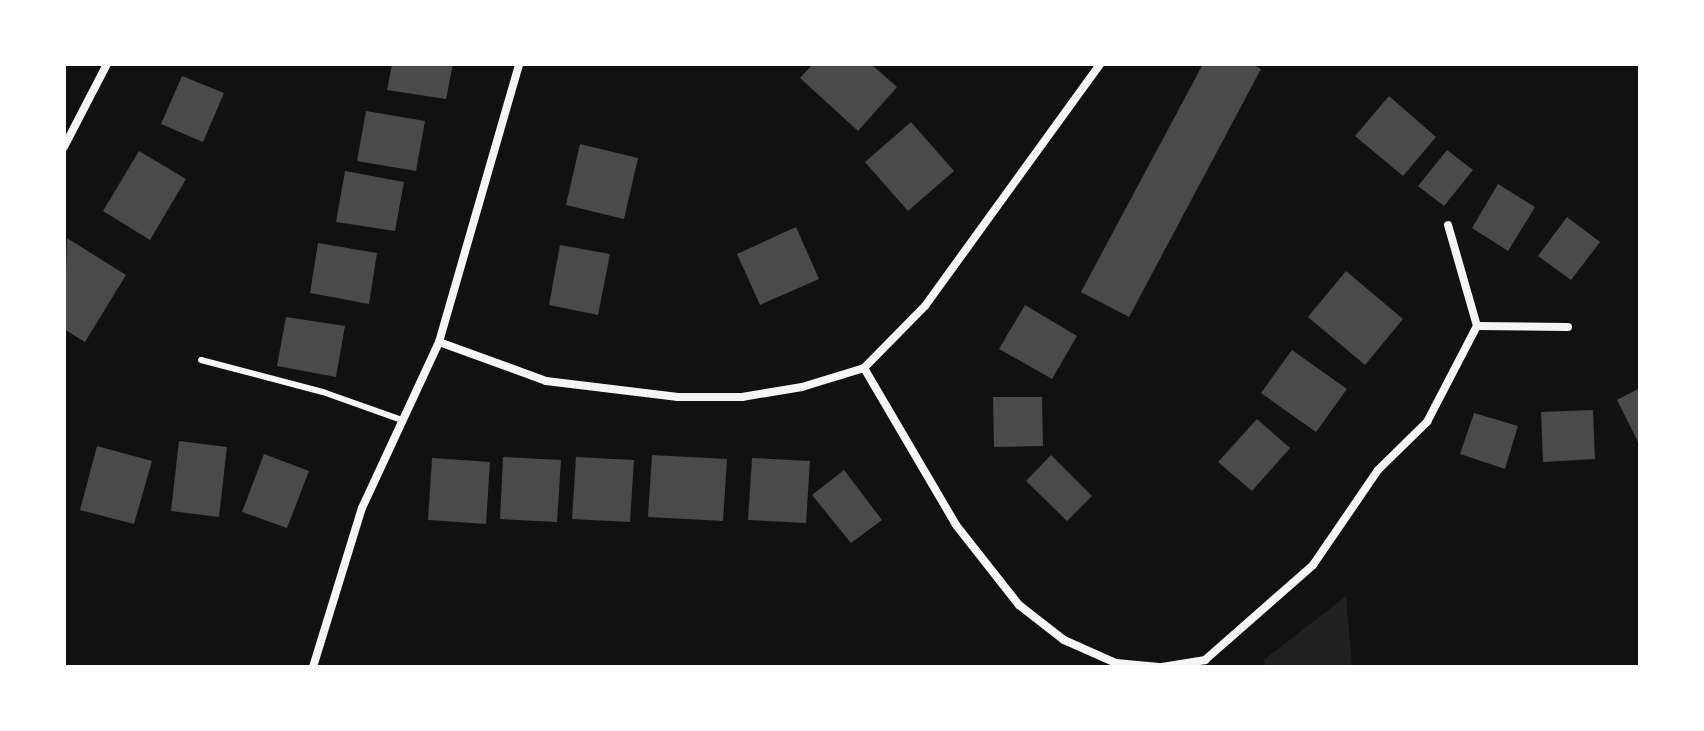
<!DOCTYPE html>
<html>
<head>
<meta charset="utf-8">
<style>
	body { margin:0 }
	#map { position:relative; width:1704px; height:731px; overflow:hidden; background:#111; font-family:Mulish,sans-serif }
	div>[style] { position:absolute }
	.green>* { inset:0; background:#202020 }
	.building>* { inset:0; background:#4a4a4a }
	.service>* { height:6px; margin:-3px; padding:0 3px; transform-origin:3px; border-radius:3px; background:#f5f5f5 }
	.minor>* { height:8px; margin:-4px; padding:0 4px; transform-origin:4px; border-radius:4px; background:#f5f5f5 }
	span { translate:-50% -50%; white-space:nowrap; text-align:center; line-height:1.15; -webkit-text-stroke:8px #fff; paint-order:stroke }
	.frame { position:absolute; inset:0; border:66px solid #fff; pointer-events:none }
</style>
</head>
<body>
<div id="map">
	<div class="green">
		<div style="clip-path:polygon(1346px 596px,1352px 667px,1266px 667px,1264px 660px)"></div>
	</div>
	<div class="building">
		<div style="clip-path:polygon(392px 64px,453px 64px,446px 99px,387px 90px)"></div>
		<div style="clip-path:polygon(813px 64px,871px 64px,897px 87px,858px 131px,800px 78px)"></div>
		<div style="clip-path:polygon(1203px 64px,1252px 64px,1261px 69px,1129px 317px,1081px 292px)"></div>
		<div style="clip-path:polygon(182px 76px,224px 93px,203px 142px,161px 124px)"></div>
		<div style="clip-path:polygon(1389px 96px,1436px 137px,1403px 176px,1355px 136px)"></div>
		<div style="clip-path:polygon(366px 111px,425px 121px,416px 171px,357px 161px)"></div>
		<div style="clip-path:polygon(911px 122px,954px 171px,908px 211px,865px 162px)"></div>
		<div style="clip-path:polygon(580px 144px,638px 158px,624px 219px,566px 205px)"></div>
		<div style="clip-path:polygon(1447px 150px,1473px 170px,1444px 206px,1418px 186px)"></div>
		<div style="clip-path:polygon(139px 151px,186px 179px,150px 240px,103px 211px)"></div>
		<div style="clip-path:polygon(345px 171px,404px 182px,395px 231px,336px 222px)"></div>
		<div style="clip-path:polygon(1498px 184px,1535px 207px,1508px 251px,1472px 228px)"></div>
		<div style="clip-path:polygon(1567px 217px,1600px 242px,1571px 280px,1538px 256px)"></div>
		<div style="clip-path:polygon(796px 227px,819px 279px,760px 305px,737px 254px)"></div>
		<div style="clip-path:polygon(67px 238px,126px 275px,85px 342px,64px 329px)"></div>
		<div style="clip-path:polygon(318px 243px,377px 253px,369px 304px,310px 293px)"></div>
		<div style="clip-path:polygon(560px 245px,610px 254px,598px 315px,549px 305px)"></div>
		<div style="clip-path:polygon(1346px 271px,1403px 319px,1365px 365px,1308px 317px)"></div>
		<div style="clip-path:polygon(1025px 305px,1077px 336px,1052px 379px,999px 349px)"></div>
		<div style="clip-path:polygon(286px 317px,345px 326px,336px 377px,277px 366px)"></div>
		<div style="clip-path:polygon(1292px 350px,1347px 389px,1316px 432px,1261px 393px)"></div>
		<div style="clip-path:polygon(1640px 388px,1640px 446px,1617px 400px)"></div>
		<div style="clip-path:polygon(993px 397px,1042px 397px,1043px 446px,994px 447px)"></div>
		<div style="clip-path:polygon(1593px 410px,1595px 459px,1543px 462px,1541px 412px)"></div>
		<div style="clip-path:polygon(1474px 413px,1518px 426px,1505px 469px,1460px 454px)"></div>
		<div style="clip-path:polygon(1257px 419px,1290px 448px,1252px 491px,1218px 462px)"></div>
		<div style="clip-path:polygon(179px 441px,227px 447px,219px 517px,171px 511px)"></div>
		<div style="clip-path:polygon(97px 446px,152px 461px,134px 524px,80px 510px)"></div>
		<div style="clip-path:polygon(264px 454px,309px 471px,287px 528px,242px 512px)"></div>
		<div style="clip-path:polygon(652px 455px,727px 459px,723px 521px,648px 517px)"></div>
		<div style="clip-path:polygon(1051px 455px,1092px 496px,1067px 521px,1026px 481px)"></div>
		<div style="clip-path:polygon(503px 457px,561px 460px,557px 522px,500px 519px)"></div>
		<div style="clip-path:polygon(576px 457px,634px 460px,630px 522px,572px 519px)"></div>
		<div style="clip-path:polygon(432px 458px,490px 462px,486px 524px,428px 520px)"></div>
		<div style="clip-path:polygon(752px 458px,810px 461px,806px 523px,748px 520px)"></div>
		<div style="clip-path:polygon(844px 470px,882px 520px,851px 543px,812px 495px)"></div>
	</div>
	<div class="service">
		<div style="left:201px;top:360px;width:126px;rotate:14.7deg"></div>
		<div style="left:323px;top:392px;width:81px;rotate:19.6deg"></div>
	</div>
	<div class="minor">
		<div style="left:64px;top:147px;width:93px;rotate:-62.6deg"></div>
		<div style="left:1477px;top:326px;width:91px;rotate:0.6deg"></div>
		<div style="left:439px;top:342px;width:114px;rotate:20deg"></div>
		<div style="left:546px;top:381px;width:133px;rotate:6.9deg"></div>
		<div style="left:678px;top:397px;width:64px"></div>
		<div style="left:742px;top:397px;width:61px;rotate:-9.5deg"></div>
		<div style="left:802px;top:387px;width:65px;rotate:-17deg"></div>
		<div style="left:864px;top:368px;width:87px;rotate:-45.5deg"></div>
		<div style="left:925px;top:306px;width:299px;rotate:-54.1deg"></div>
		<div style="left:864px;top:368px;width:182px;rotate:59.6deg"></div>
		<div style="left:956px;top:525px;width:102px;rotate:51.8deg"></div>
		<div style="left:1019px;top:605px;width:57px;rotate:37.9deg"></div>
		<div style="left:1064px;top:640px;width:57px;rotate:23.9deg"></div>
		<div style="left:1116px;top:663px;width:43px;rotate:5.3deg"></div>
		<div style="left:313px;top:667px;width:166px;rotate:-72.9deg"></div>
		<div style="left:362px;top:508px;width:183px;rotate:-65.1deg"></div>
		<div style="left:439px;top:342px;width:289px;rotate:-73.9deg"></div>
		<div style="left:1162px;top:667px;width:44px;rotate:-9.2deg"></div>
		<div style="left:1205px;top:660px;width:144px;rotate:-41.3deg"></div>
		<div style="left:1313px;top:565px;width:115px;rotate:-55.6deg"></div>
		<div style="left:1378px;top:470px;width:69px;rotate:-44.4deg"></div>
		<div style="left:1427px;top:422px;width:108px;rotate:-62.5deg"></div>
		<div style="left:1477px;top:326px;width:105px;rotate:-106deg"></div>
	</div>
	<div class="frame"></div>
</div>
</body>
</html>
